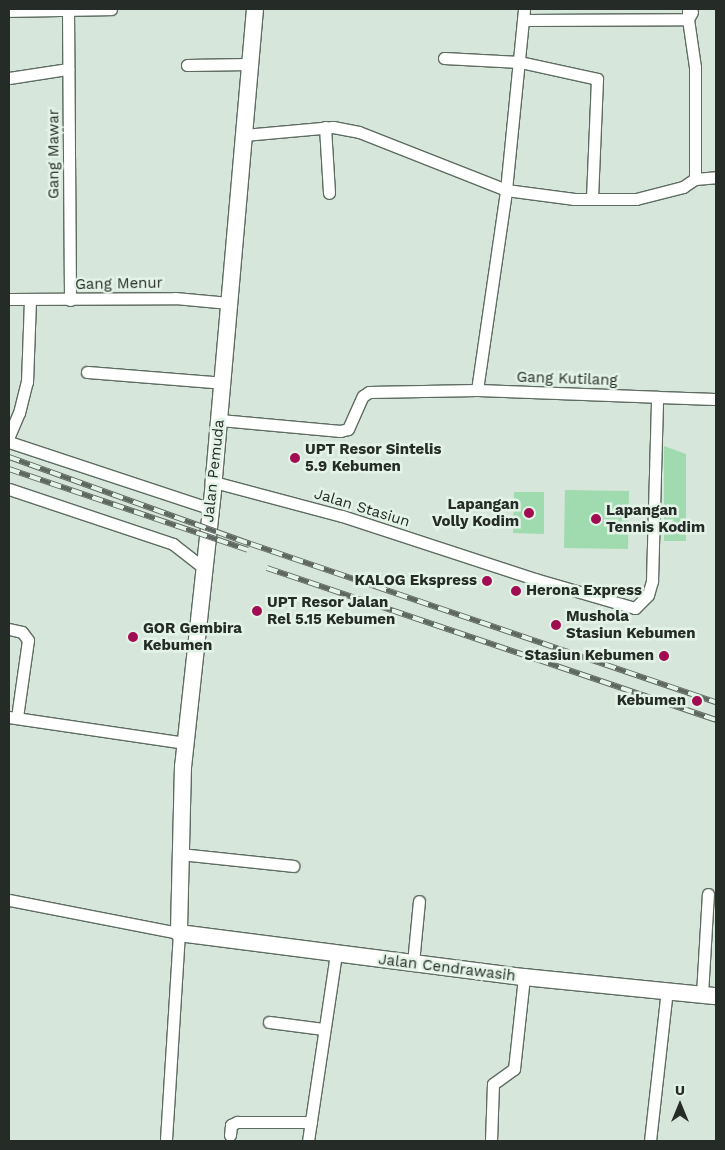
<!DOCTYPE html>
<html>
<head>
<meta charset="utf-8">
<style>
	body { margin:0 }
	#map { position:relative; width:725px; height:1150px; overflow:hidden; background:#d6e6da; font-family:"Work Sans",sans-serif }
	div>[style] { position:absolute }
	.green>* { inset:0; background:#a0daaf }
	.roads { filter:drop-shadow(1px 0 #5e6c61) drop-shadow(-1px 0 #5e6c61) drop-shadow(0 1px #5e6c61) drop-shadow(0 -1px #5e6c61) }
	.minor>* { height:11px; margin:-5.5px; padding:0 5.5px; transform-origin:5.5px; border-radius:5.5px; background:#fff }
	.secondary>* { height:16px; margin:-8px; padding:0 8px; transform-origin:8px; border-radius:8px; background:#fff }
	.rail>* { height:5.5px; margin-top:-2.75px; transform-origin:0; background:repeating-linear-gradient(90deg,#e3f3e7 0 11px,#5e6760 0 22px); box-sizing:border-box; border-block:1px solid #5e6760 }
	.dots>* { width:14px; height:14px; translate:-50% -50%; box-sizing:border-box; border:2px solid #e3f3e7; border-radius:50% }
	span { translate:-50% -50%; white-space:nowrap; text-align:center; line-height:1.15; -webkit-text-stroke:5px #e3f3e7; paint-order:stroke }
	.street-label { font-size:15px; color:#252b26 }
	.poi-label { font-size:15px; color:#252b26; font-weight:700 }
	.left { translate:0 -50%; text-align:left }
	.right { translate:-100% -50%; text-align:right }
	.frame { position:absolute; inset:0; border:10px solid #252b26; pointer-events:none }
	.north { position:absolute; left:655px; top:1080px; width:50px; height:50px; -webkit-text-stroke:4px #e3f3e7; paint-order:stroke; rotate:0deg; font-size:14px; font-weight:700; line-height:20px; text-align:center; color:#252b26 }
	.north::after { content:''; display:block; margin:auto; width:18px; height:22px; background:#252b26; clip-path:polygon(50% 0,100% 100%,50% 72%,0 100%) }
</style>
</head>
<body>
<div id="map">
	<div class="green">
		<div style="clip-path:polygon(664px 446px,686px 454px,686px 541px,664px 541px)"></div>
		<div style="clip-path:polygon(565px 490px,629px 491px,628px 549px,564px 548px)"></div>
		<div style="clip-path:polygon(514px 492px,544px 492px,544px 534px,513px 533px)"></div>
	</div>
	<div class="roads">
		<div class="minor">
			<div style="left:68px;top:9px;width:291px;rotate:89.6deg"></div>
			<div style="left:9px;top:11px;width:102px;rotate:-1.1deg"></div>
			<div style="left:692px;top:12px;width:8px;rotate:120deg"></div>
			<div style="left:688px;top:19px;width:49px;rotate:81.7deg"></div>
			<div style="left:695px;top:67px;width:112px;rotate:90deg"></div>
			<div style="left:523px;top:20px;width:165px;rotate:-0.3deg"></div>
			<div style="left:688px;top:19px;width:10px;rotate:-90deg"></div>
			<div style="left:444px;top:58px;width:76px;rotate:3deg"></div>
			<div style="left:520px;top:62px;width:79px;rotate:12.4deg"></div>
			<div style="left:597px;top:79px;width:120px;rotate:92.4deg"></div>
			<div style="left:187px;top:65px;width:62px;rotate:-0.9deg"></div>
			<div style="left:9px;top:78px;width:60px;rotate:-8.7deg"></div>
			<div style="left:325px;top:127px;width:66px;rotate:86.5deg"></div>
			<div style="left:244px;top:135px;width:89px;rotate:-5.1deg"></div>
			<div style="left:333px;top:127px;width:26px;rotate:11deg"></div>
			<div style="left:359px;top:132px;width:158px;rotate:21.5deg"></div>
			<div style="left:506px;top:190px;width:69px;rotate:7.5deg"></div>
			<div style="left:574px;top:199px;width:62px"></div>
			<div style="left:636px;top:199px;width:49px;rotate:-14.3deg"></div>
			<div style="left:683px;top:187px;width:14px;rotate:-34deg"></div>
			<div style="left:695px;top:179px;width:21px;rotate:-5deg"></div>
			<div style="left:9px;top:299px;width:166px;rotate:-0.3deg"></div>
			<div style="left:175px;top:298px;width:54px;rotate:5.3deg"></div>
			<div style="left:87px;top:372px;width:136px;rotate:4.6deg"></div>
			<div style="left:477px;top:390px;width:180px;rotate:2.2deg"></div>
			<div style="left:220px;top:420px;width:121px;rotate:5.2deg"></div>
			<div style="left:340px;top:431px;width:8px;rotate:-14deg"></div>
			<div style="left:348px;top:429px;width:36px;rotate:-66deg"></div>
			<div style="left:363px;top:396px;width:7px;rotate:-34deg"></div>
			<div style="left:369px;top:392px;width:108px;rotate:-1.1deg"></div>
			<div style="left:477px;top:390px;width:202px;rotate:-81.7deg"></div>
			<div style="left:506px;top:190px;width:182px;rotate:-84.3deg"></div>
			<div style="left:9px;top:436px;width:25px;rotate:-67deg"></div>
			<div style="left:19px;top:413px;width:32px;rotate:-76deg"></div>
			<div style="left:27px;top:382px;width:83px;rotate:-87.9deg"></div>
			<div style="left:9px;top:442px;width:213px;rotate:18.3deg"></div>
			<div style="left:214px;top:482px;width:132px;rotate:14.9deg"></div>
			<div style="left:342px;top:516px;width:203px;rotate:18.1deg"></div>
			<div style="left:535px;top:579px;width:104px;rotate:16.2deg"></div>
			<div style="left:635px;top:608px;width:18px;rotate:-45deg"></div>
			<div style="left:648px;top:595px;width:15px;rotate:-74deg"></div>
			<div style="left:652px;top:581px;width:184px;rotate:-88.4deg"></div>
			<div style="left:657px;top:397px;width:59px;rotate:1.9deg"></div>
			<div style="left:9px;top:489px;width:173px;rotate:18.5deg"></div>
			<div style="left:173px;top:544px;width:39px;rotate:38deg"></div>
			<div style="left:9px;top:629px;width:13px;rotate:13deg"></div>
			<div style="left:22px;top:632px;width:10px;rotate:53deg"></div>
			<div style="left:28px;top:640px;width:78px;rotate:98.1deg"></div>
			<div style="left:9px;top:717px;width:178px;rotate:8.4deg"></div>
			<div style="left:181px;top:854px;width:113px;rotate:6.1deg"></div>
			<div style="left:9px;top:900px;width:173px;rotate:11deg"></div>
			<div style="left:179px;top:933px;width:208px;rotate:93.6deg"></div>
			<div style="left:413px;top:963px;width:62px;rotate:-84.5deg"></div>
			<div style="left:702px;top:994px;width:100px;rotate:-86.6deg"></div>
			<div style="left:269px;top:1022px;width:55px;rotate:7.3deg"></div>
			<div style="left:230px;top:1135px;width:10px;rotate:-84deg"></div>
			<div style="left:231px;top:1125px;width:7px;rotate:-27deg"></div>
			<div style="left:237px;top:1122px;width:74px"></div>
			<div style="left:308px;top:1141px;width:190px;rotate:-81.5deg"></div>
			<div style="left:491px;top:1141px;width:57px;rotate:-88deg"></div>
			<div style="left:493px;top:1084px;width:26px;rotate:-36deg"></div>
			<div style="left:514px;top:1069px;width:93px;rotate:-83.8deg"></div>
			<div style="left:650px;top:1141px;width:153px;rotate:-83.6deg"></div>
		</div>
		<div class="secondary">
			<div style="left:255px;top:9px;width:475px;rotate:95deg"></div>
			<div style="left:214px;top:482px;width:286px;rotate:96.2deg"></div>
			<div style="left:183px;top:766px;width:167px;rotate:91.4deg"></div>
			<div style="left:179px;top:933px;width:348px;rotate:7.3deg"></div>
			<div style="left:524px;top:977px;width:193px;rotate:5.7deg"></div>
		</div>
	</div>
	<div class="rail">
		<div style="left:9px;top:457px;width:257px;rotate:19.8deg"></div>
		<div style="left:251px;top:544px;width:491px;rotate:18.8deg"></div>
		<div style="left:9px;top:469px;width:252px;rotate:18.7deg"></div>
		<div style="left:267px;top:568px;width:474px;rotate:18.7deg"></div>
	</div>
	<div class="dots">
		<div style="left:295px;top:458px;background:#a10d50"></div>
		<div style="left:529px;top:513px;background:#a10d50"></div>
		<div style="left:596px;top:519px;background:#a10d50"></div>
		<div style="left:487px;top:581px;background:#a10d50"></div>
		<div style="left:516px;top:591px;background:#a10d50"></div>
		<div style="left:257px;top:611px;background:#a10d50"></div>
		<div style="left:556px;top:625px;background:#a10d50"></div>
		<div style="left:133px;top:637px;background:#a10d50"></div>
		<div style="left:664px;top:656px;background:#a10d50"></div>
		<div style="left:697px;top:701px;background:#a10d50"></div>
	</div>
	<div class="street-label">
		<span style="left:54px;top:154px;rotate:-90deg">Gang Mawar</span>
		<span style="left:119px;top:284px;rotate:-1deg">Gang Menur</span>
		<span style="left:567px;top:379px;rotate:2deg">Gang Kutilang</span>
		<span style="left:214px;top:471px;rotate:-84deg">Jalan Pemuda</span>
		<span style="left:362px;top:508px;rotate:17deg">Jalan Stasiun</span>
		<span style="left:447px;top:968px;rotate:7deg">Jalan Cendrawasih</span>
	</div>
	<div class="poi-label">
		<span class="left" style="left:305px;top:458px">UPT Resor Sintelis<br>5.9 Kebumen</span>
		<span class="right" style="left:519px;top:513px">Lapangan<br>Volly Kodim</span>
		<span class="left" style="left:606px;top:519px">Lapangan<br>Tennis Kodim</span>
		<span class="right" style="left:477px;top:581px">KALOG Ekspress</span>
		<span class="left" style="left:526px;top:591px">Herona Express</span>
		<span class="left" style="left:267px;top:611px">UPT Resor Jalan<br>Rel 5.15 Kebumen</span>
		<span class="left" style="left:566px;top:625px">Mushola<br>Stasiun Kebumen</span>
		<span class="left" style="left:143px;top:637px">GOR Gembira<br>Kebumen</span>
		<span class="right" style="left:654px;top:656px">Stasiun Kebumen</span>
		<span class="right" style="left:686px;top:701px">Kebumen</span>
	</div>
	<div class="frame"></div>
	<div class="north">U</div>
</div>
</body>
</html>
